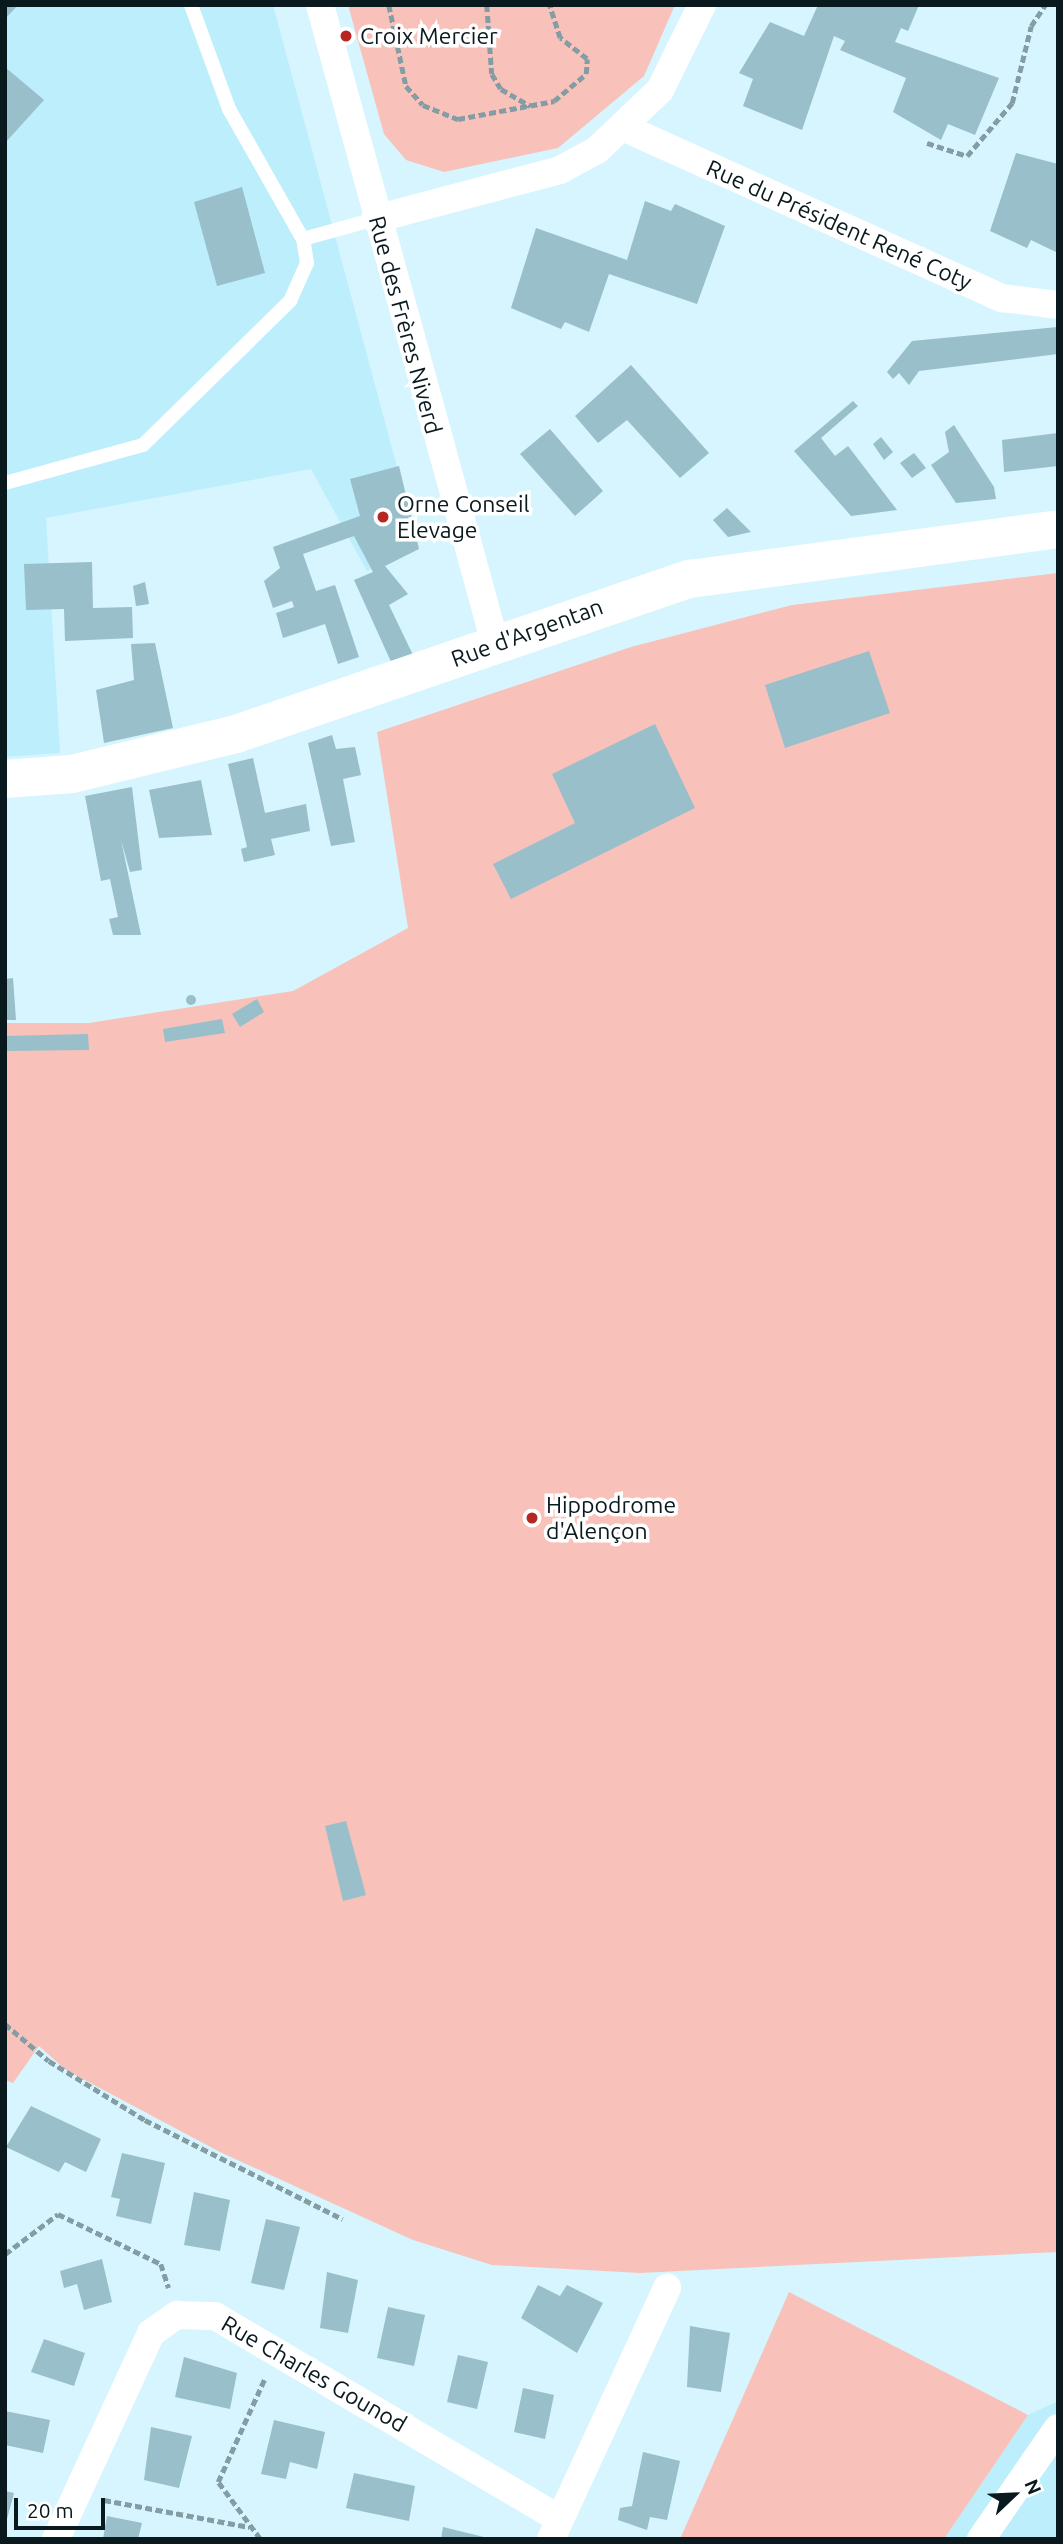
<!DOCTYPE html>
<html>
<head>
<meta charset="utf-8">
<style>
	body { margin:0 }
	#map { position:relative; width:1063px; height:2544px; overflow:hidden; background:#d6f5fe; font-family:Ubuntu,sans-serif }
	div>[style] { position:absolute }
	.built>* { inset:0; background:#bceefc }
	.green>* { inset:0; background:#f8c2bb }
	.building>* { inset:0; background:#98bfca }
	.round { border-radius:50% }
	.path>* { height:4.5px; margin-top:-2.25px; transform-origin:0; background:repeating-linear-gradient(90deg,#849da4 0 7px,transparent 0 10.5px) }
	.lane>* { height:14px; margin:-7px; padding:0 7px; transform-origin:7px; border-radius:7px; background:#fff }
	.street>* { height:28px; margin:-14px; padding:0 14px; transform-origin:14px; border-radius:14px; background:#fff }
	.secondary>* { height:38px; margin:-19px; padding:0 19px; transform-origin:19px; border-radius:19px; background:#fff }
	.dots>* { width:19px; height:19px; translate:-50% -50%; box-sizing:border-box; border:4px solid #fff; border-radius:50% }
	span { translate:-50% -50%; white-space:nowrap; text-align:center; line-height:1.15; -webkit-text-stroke:7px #fff; paint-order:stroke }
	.poi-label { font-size:23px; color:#0a191d }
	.left { translate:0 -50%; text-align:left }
	.street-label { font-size:23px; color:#0a191d }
	.frame { position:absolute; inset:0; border:7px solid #0a191d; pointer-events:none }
	.north { position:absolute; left:979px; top:2460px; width:70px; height:70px; -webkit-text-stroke:5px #fff; paint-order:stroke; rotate:67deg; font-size:19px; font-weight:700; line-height:28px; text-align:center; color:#0a191d }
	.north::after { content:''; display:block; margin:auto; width:24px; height:32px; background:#0a191d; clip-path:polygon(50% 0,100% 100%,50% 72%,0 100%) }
	.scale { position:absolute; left:14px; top:2498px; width:91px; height:32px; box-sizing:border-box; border:4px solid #0a191d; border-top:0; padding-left:9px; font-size:21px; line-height:24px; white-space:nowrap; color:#0a191d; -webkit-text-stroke:5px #fff; paint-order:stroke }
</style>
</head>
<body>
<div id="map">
	<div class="built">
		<div style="clip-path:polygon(5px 5px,273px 5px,419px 549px,367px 571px,311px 469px,46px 518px,60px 753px,5px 757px)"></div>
		<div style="clip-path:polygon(1058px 2401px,1058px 2539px,944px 2539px,1028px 2415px)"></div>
	</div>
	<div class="green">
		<div style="clip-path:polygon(348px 5px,675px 5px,644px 76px,558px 148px,444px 172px,406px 160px,384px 134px)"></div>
		<div style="clip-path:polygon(1058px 573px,1058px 2252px,640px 2273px,492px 2265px,413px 2240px,220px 2152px,66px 2070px,39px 2046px,13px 2083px,5px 2080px,5px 1023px,89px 1023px,293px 991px,408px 928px,377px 732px,631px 647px,792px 605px)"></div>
		<div style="clip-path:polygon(789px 2292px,1028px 2415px,944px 2539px,680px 2539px)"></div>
	</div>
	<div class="building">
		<div style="clip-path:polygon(5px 5px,18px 5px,5px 19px)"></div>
		<div style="clip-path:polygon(818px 5px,919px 5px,908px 31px,901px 28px,895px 42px,999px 78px,975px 135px,948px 124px,941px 140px,893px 112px,906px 78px,840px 50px,845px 41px,834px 36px,802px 130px,743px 106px,753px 79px,739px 73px,770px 22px,804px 36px)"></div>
		<div style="clip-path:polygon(5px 67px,44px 100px,5px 143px)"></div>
		<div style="clip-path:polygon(1016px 153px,1058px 164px,1058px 253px,1031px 240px,1027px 248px,990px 231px)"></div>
		<div style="clip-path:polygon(242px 187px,265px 273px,217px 286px,194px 202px)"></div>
		<div style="clip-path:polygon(645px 201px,671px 211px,675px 204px,725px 226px,697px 304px,609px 274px,589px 332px,565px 322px,561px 329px,511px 308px,536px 228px,627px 260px)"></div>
		<div style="clip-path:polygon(1058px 327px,1058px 354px,919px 371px,909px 385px,899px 373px,893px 379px,887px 372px,912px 341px)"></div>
		<div style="clip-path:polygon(631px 365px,709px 453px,680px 478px,627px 420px,598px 443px,575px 416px)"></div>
		<div style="clip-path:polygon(853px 401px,858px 406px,821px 438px,835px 456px,848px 446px,897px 510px,851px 516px,794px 451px)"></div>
		<div style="clip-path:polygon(954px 425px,994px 487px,996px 499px,956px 503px,931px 465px,949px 452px,945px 432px)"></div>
		<div style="clip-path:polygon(550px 429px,603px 491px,575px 516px,520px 454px)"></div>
		<div style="clip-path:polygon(1058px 433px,1058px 466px,1004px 472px,1002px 440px)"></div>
		<div style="clip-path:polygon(881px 437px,893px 452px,884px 460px,873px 444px)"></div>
		<div style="clip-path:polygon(914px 453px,926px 468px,912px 478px,900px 463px)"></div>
		<div style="clip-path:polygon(399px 466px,419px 549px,385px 566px,408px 594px,389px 605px,413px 655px,392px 664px,354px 580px,373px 572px,354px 536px,303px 554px,316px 591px,335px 585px,359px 657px,338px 664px,325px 624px,283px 638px,276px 613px,294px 607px,292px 601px,273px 608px,264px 581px,280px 568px,273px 547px,360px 516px,350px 479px)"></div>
		<div style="clip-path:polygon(727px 508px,751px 532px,728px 537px,713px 520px)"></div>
		<div style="clip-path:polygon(92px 562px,93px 608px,132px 607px,133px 638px,65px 641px,64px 609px,26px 610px,24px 564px)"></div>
		<div style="clip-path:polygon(145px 582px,149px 604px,136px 606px,133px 586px)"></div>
		<div style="clip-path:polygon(155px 643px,173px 728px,104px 743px,96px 690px,134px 680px,131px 644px)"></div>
		<div style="clip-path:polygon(869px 651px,890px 713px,785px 748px,765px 685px)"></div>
		<div style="clip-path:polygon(655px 724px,695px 808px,511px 899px,493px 864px,575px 823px,552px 774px)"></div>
		<div style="clip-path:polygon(332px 735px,336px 749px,355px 747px,361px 775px,343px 779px,355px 842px,331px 846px,308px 743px)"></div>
		<div style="clip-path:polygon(253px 758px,265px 813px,306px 804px,310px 831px,271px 839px,275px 855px,244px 862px,241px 849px,247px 847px,228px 764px)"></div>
		<div style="clip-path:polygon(201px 780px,212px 835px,159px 838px,149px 790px)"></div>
		<div style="clip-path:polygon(132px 787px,142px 870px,130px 872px,121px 840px,141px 935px,113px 935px,109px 919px,118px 917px,110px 879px,101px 881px,85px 796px)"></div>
		<div style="clip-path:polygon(13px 978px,16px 1020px,5px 1020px,5px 979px)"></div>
		<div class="round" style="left:186px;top:995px;width:10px;height:10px"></div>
		<div style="clip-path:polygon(257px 999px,264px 1012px,240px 1027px,232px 1014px)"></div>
		<div style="clip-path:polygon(222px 1019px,225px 1033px,165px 1042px,163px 1029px)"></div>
		<div style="clip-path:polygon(88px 1034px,89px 1050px,5px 1051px,5px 1036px)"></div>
		<div style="clip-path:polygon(346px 1821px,366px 1895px,343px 1901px,325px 1826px)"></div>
		<div style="clip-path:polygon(31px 2106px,101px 2139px,86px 2172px,65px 2162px,59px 2172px,6px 2147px)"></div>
		<div style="clip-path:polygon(122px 2153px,165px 2163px,151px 2224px,116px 2216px,120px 2199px,111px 2197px)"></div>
		<div style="clip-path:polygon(194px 2192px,230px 2200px,220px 2251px,184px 2245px)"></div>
		<div style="clip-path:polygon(266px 2219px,300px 2227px,284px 2290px,251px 2283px)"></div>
		<div style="clip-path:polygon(102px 2259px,112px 2302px,84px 2310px,77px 2284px,64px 2288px,60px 2271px)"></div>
		<div style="clip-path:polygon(327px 2272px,358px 2280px,348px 2333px,320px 2328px)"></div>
		<div style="clip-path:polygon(538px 2285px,560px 2296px,567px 2285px,603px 2303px,577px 2353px,521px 2318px)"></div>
		<div style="clip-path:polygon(388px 2307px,425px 2315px,414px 2366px,377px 2358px)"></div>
		<div style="clip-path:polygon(690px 2326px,730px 2333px,721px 2392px,687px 2387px)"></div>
		<div style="clip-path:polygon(44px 2339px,85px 2353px,74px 2386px,31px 2372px)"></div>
		<div style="clip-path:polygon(458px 2355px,488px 2362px,477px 2409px,447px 2402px)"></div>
		<div style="clip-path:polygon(184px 2357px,237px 2373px,230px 2409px,175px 2397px)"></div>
		<div style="clip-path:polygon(523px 2388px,554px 2395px,545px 2439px,514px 2432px)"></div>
		<div style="clip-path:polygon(5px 2411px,50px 2420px,43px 2453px,5px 2445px)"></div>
		<div style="clip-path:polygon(274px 2420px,325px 2432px,317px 2469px,290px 2462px,286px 2479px,261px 2474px)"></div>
		<div style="clip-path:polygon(151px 2427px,192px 2436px,179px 2488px,144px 2480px)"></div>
		<div style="clip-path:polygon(643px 2452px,680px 2461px,667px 2520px,650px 2517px,647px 2530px,618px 2520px,620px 2508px,632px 2506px)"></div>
		<div style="clip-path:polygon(354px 2473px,415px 2486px,409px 2521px,346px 2508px)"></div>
		<div style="clip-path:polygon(5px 2491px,14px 2493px,6px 2523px,5px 2523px)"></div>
		<div style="clip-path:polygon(107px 2516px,142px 2523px,138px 2539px,103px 2539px)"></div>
		<div style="clip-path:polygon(443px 2527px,488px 2538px,488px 2539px,441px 2539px)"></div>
	</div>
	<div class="path">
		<div style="left:389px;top:5px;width:83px;rotate:78.1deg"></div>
		<div style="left:406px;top:86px;width:25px;rotate:48deg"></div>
		<div style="left:423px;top:105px;width:38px;rotate:22deg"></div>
		<div style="left:458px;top:119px;width:98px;rotate:-10.6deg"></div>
		<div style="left:554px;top:101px;width:42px;rotate:-40.2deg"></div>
		<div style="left:586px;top:74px;width:15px;rotate:-86deg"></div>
		<div style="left:587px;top:59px;width:34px;rotate:-142deg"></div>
		<div style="left:560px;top:38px;width:35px;rotate:-108deg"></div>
		<div style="left:487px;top:5px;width:69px;rotate:85.9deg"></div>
		<div style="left:492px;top:74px;width:17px;rotate:59deg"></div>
		<div style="left:501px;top:89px;width:34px;rotate:30deg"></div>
		<div style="left:927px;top:143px;width:42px;rotate:18deg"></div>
		<div style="left:967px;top:156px;width:70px;rotate:-49.7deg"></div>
		<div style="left:1012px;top:103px;width:79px;rotate:-76.1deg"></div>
		<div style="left:1031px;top:26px;width:25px;rotate:-56deg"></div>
		<div style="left:5px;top:2024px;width:57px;rotate:40.1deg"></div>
		<div style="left:49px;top:2061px;width:113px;rotate:31.6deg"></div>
		<div style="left:145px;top:2120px;width:221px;rotate:26.6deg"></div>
		<div style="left:5px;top:2254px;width:66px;rotate:-37deg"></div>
		<div style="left:58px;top:2214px;width:114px;rotate:25.9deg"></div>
		<div style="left:161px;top:2264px;width:25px;rotate:72deg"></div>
		<div style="left:104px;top:2500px;width:148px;rotate:10.5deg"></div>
		<div style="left:260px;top:2539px;width:71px;rotate:-126.4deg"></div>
		<div style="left:218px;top:2482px;width:114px;rotate:-65.7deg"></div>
	</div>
	<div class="lane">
		<div style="left:191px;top:5px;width:111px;rotate:69.9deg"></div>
		<div style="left:229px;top:109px;width:150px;rotate:60.4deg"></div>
		<div style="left:5px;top:483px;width:143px;rotate:-15.4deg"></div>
		<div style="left:143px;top:445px;width:206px;rotate:-44.4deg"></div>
		<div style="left:290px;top:301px;width:42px;rotate:-65.9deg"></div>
		<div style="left:307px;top:263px;width:24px;rotate:-99deg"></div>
		<div style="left:303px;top:239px;width:75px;rotate:-15.5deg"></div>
	</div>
	<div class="street">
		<div style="left:320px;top:5px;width:662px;rotate:74.66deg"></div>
		<div style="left:625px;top:128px;width:414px;rotate:24.3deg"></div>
		<div style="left:1002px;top:298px;width:56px;rotate:7.1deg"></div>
		<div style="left:375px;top:219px;width:191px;rotate:-14.8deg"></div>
		<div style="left:560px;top:170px;width:42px;rotate:-28.4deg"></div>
		<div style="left:597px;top:150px;width:87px;rotate:-43.6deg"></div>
		<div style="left:660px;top:90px;width:95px;rotate:-63.7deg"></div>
		<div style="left:56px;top:2539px;width:227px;rotate:-65.2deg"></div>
		<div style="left:151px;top:2333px;width:32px;rotate:-35deg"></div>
		<div style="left:177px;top:2315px;width:38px;rotate:2deg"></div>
		<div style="left:215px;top:2316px;width:400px;rotate:30.5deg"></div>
		<div style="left:551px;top:2539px;width:277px;rotate:-65.2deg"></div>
		<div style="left:981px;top:2539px;width:135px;rotate:-55.3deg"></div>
	</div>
	<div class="secondary">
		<div style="left:5px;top:779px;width:67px;rotate:-4.3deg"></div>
		<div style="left:72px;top:774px;width:169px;rotate:-13.7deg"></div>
		<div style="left:236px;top:734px;width:480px;rotate:-18.9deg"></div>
		<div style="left:690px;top:579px;width:371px;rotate:-7.7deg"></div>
	</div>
	<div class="dots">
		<div style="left:346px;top:36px;background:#b62723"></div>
		<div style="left:383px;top:517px;background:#b62723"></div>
		<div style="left:532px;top:1518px;background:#b62723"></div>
	</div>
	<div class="poi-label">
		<span class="left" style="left:360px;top:36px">Croix Mercier</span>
		<span class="left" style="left:397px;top:517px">Orne Conseil<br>Elevage</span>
		<span class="left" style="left:546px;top:1518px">Hippodrome<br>d'Alençon</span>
	</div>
	<div class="street-label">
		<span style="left:839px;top:225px;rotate:24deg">Rue du Président René Coty</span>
		<span style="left:405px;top:325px;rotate:75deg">Rue des Frères Niverd</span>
		<span style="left:527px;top:633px;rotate:-20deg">Rue d'Argentan</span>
		<span style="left:314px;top:2374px;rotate:30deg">Rue Charles Gounod</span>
	</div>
	<div class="frame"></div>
	<div class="north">N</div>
	<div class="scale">20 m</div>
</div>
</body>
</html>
